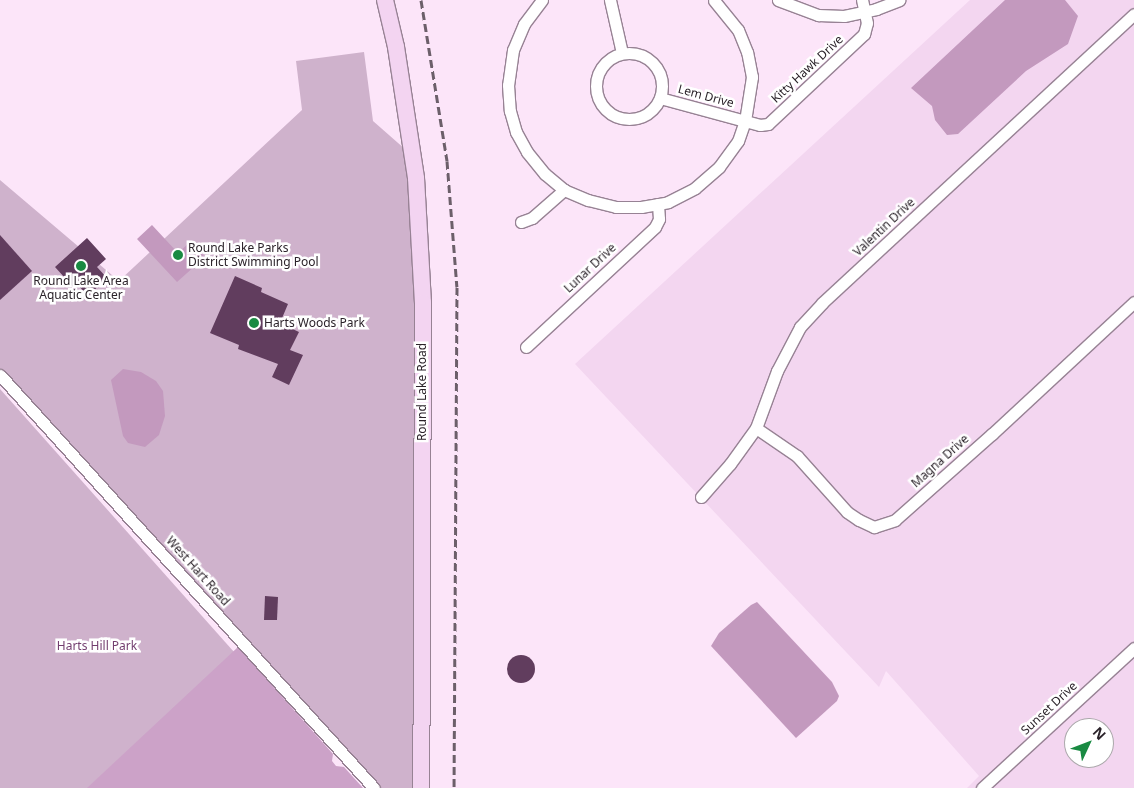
<!DOCTYPE html>
<html>
<head>
<meta charset="utf-8">
<style>
	body { margin:0 }
	#map { position:relative; width:1134px; height:788px; overflow:hidden; background:#fce5f9; font-family:"Noto Sans",sans-serif }
	div>[style] { position:absolute }
	.built>* { inset:0; background:#f3d6f0 }
	.green>* { inset:0; background:#cfb2cc }
	.forest>* { inset:0; background:#cca2c8 }
	.water>* { inset:0; background:#c399be }
	.building>* { inset:0; background:#613d5e }
	.round { border-radius:50% }
	.roads { filter:drop-shadow(1px 0 #978294) drop-shadow(-1px 0 #978294) drop-shadow(0 1px #978294) drop-shadow(0 -1px #978294) }
	.street>* { height:11px; margin:-5.5px; padding:0 5.5px; transform-origin:5.5px; border-radius:5.5px; background:#fff }
	.street>.ring { margin:-5.5px; padding:0; box-sizing:content-box; background:none; border:11px solid #fff; border-radius:50% }
	.secondary>* { height:16px; margin:-8px; padding:0 8px; transform-origin:8px; border-radius:8px; background:#f3d4f1 }
	.rail>* { height:3px; margin-top:-1.5px; transform-origin:0; background:repeating-linear-gradient(90deg,#6c5f6a 0 8px,transparent 0 12px) }
	.dots>* { width:14px; height:14px; translate:-50% -50%; box-sizing:border-box; border:2px solid #fff; border-radius:50% }
	span { translate:-50% -50%; white-space:nowrap; text-align:center; line-height:1.15; -webkit-text-stroke:5px #fff; paint-order:stroke }
	.street-label { font-size:12px; color:#2b232a }
	.poi-label { font-size:12px; color:#2b232a }
	.left { translate:0 -50%; text-align:left }
	.park-label { font-size:12px; color:#733e6f }
	.north { position:absolute; left:1064px; top:718px; width:50px; height:50px; box-sizing:border-box; background:#fff; border:1px solid #aaa7aa; border-radius:50%; rotate:47deg; font-size:14px; font-weight:700; line-height:20px; text-align:center; color:#2b232a }
	.north::after { content:''; display:block; margin:auto; width:18px; height:22px; background:#198a42; clip-path:polygon(50% 0,100% 100%,50% 72%,0 100%) }
</style>
</head>
<body>
<div id="map">
	<div class="built">
		<div style="clip-path:polygon(evenodd,970px 0,1134px 0,1134px 788px,967px 788px,979px 776px,886px 671px,879px 687px,575px 364px,970px 0,1074px 728px,1104px 728px,1104px 758px,1074px 758px,1074px 728px)"></div>
	</div>
	<div class="green">
		<div style="clip-path:polygon(364px 52px,373px 121px,414px 157px,421px 788px,373px 788px,0 373px,0 180px,119px 281px,302px 110px,296px 61px)"></div>
		<div style="clip-path:polygon(0 389px,234px 652px,88px 788px,0 788px)"></div>
	</div>
	<div class="forest">
		<div style="clip-path:polygon(238px 647px,333px 754px,332px 761px,336px 766px,344px 767px,363px 788px,87px 788px)"></div>
	</div>
	<div class="water">
		<div style="clip-path:polygon(1005px 0,1065px 0,1078px 16px,1068px 44px,1026px 71px,958px 134px,947px 135px,935px 120px,932px 106px,911px 88px)"></div>
		<div style="clip-path:polygon(152px 225px,178px 253px,190px 242px,205px 257px,177px 282px,137px 239px)"></div>
		<div style="clip-path:polygon(123px 369px,141px 372px,156px 381px,163px 391px,165px 416px,159px 435px,145px 447px,128px 443px,123px 436px,111px 380px)"></div>
		<div style="clip-path:polygon(757px 602px,832px 682px,839px 696px,837px 701px,796px 738px,711px 646px,719px 633px,751px 605px)"></div>
	</div>
	<div class="building">
		<div style="clip-path:polygon(0 235px,32px 271px,0 300px)"></div>
		<div style="clip-path:polygon(87px 238px,106px 259px,97px 267px,107px 278px,88px 296px,78px 285px,74px 288px,55px 267px)"></div>
		<div style="clip-path:polygon(235px 276px,262px 288px,261px 292px,288px 304px,280px 323px,299px 332px,290px 350px,303px 355px,289px 385px,272px 377px,278px 364px,238px 349px,239px 345px,210px 333px)"></div>
		<div style="clip-path:polygon(265px 596px,278px 597px,277px 620px,264px 620px)"></div>
		<div class="round" style="left:507px;top:655px;width:28px;height:28px"></div>
	</div>
	<div class="roads">
		<div class="street">
			<div style="left:542px;top:0;width:30px;rotate:127deg"></div>
			<div style="left:524px;top:24px;width:28px;rotate:113deg"></div>
			<div style="left:513px;top:50px;width:35px;rotate:98deg"></div>
			<div style="left:508px;top:85px;width:26px;rotate:86deg"></div>
			<div style="left:510px;top:111px;width:22px;rotate:74deg"></div>
			<div style="left:516px;top:132px;width:23px;rotate:61deg"></div>
			<div style="left:527px;top:152px;width:28px;rotate:51deg"></div>
			<div style="left:545px;top:174px;width:25px;rotate:40deg"></div>
			<div style="left:564px;top:190px;width:26px;rotate:23deg"></div>
			<div style="left:588px;top:200px;width:29px;rotate:14deg"></div>
			<div style="left:616px;top:207px;width:25px"></div>
			<div style="left:641px;top:207px;width:27px;rotate:-10deg"></div>
			<div style="left:668px;top:202px;width:30px;rotate:-27deg"></div>
			<div style="left:695px;top:188px;width:32px;rotate:-41deg"></div>
			<div style="left:719px;top:167px;width:32px;rotate:-54deg"></div>
			<div style="left:738px;top:141px;width:21px;rotate:-71deg"></div>
			<div style="left:745px;top:121px;width:45px;rotate:-81deg"></div>
			<div style="left:752px;top:77px;width:25px;rotate:-101deg"></div>
			<div style="left:747px;top:52px;width:24px;rotate:-112deg"></div>
			<div style="left:738px;top:30px;width:38px;rotate:-129deg"></div>
			<div style="left:610px;top:0;width:54px;rotate:77.2deg"></div>
			<div style="left:778px;top:0;width:43px;rotate:20.6deg"></div>
			<div style="left:818px;top:15px;width:26px;rotate:2deg"></div>
			<div style="left:844px;top:16px;width:33px;rotate:-12deg"></div>
			<div style="left:876px;top:9px;width:25px;rotate:-21deg"></div>
			<div class="ring" style="left:596px;top:53px;width:55px;height:55px"></div>
			<div style="left:660px;top:98px;width:104px;rotate:15.1deg"></div>
			<div style="left:760px;top:125px;width:8px;rotate:-7deg"></div>
			<div style="left:768px;top:124px;width:132px;rotate:-43.2deg"></div>
			<div style="left:864px;top:34px;width:11px;rotate:-75deg"></div>
			<div style="left:867px;top:23px;width:24px;rotate:-102deg"></div>
			<div style="left:521px;top:222px;width:12px;rotate:-20deg"></div>
			<div style="left:532px;top:218px;width:43px;rotate:-41.2deg"></div>
			<div style="left:526px;top:347px;width:176px;rotate:-42.9deg"></div>
			<div style="left:655px;top:227px;width:9px;rotate:-63deg"></div>
			<div style="left:659px;top:219px;width:15px;rotate:-94deg"></div>
			<div style="left:0;top:375px;width:557px;rotate:47.84deg"></div>
			<div style="left:756px;top:428px;width:50px;rotate:34.3deg"></div>
			<div style="left:797px;top:456px;width:75px;rotate:48.2deg"></div>
			<div style="left:847px;top:512px;width:14px;rotate:34deg"></div>
			<div style="left:859px;top:520px;width:17px;rotate:25deg"></div>
			<div style="left:874px;top:527px;width:22px;rotate:-18deg"></div>
			<div style="left:895px;top:520px;width:130px;rotate:-41.6deg"></div>
			<div style="left:992px;top:434px;width:194px;rotate:-42.9deg"></div>
			<div style="left:701px;top:497px;width:44px;rotate:-48.7deg"></div>
			<div style="left:730px;top:464px;width:44px;rotate:-54.2deg"></div>
			<div style="left:756px;top:428px;width:61px;rotate:-69.8deg"></div>
			<div style="left:777px;top:371px;width:50px;rotate:-62.4deg"></div>
			<div style="left:800px;top:327px;width:33px;rotate:-47deg"></div>
			<div style="left:822px;top:303px;width:425px;rotate:-42.8deg"></div>
			<div style="left:982px;top:788px;width:207px;rotate:-42.6deg"></div>
		</div>
		<div class="secondary">
			<div style="left:385px;top:0;width:48px;rotate:76.8deg"></div>
			<div style="left:396px;top:47px;width:133px;rotate:81.3deg"></div>
			<div style="left:416px;top:178px;width:125px;rotate:86.8deg"></div>
			<div style="left:423px;top:303px;width:485px;rotate:90.2deg"></div>
		</div>
	</div>
	<div class="rail">
		<div style="left:421px;top:0;width:163px;rotate:80.8deg"></div>
		<div style="left:447px;top:161px;width:126px;rotate:85.5deg"></div>
		<div style="left:457px;top:287px;width:501px;rotate:90.34deg"></div>
	</div>
	<div class="dots">
		<div style="left:178px;top:255px;background:#198a42"></div>
		<div style="left:81px;top:266px;background:#198a42"></div>
		<div style="left:254px;top:323px;background:#198a42"></div>
	</div>
	<div class="street-label">
		<span style="left:807px;top:69px;rotate:-43deg">Kitty Hawk Drive</span>
		<span style="left:706px;top:96px;rotate:15deg">Lem Drive</span>
		<span style="left:884px;top:227px;rotate:-43deg">Valentin Drive</span>
		<span style="left:590px;top:268px;rotate:-43deg">Lunar Drive</span>
		<span style="left:422px;top:392px;rotate:-90deg">Round Lake Road</span>
		<span style="left:940px;top:461px;rotate:-42deg">Magna Drive</span>
		<span style="left:198px;top:571px;rotate:48deg">West Hart Road</span>
		<span style="left:1049px;top:708px;rotate:-43deg">Sunset Drive</span>
	</div>
	<div class="poi-label">
		<span class="left" style="left:188px;top:255px">Round Lake Parks<br>District Swimming Pool</span>
		<span style="left:81px;top:288px">Round Lake Area<br>Aquatic Center</span>
		<span class="left" style="left:264px;top:323px">Harts Woods Park</span>
	</div>
	<div class="park-label">
		<span style="left:97px;top:646px">Harts Hill Park</span>
	</div>
	<div class="north">N</div>
</div>
</body>
</html>
